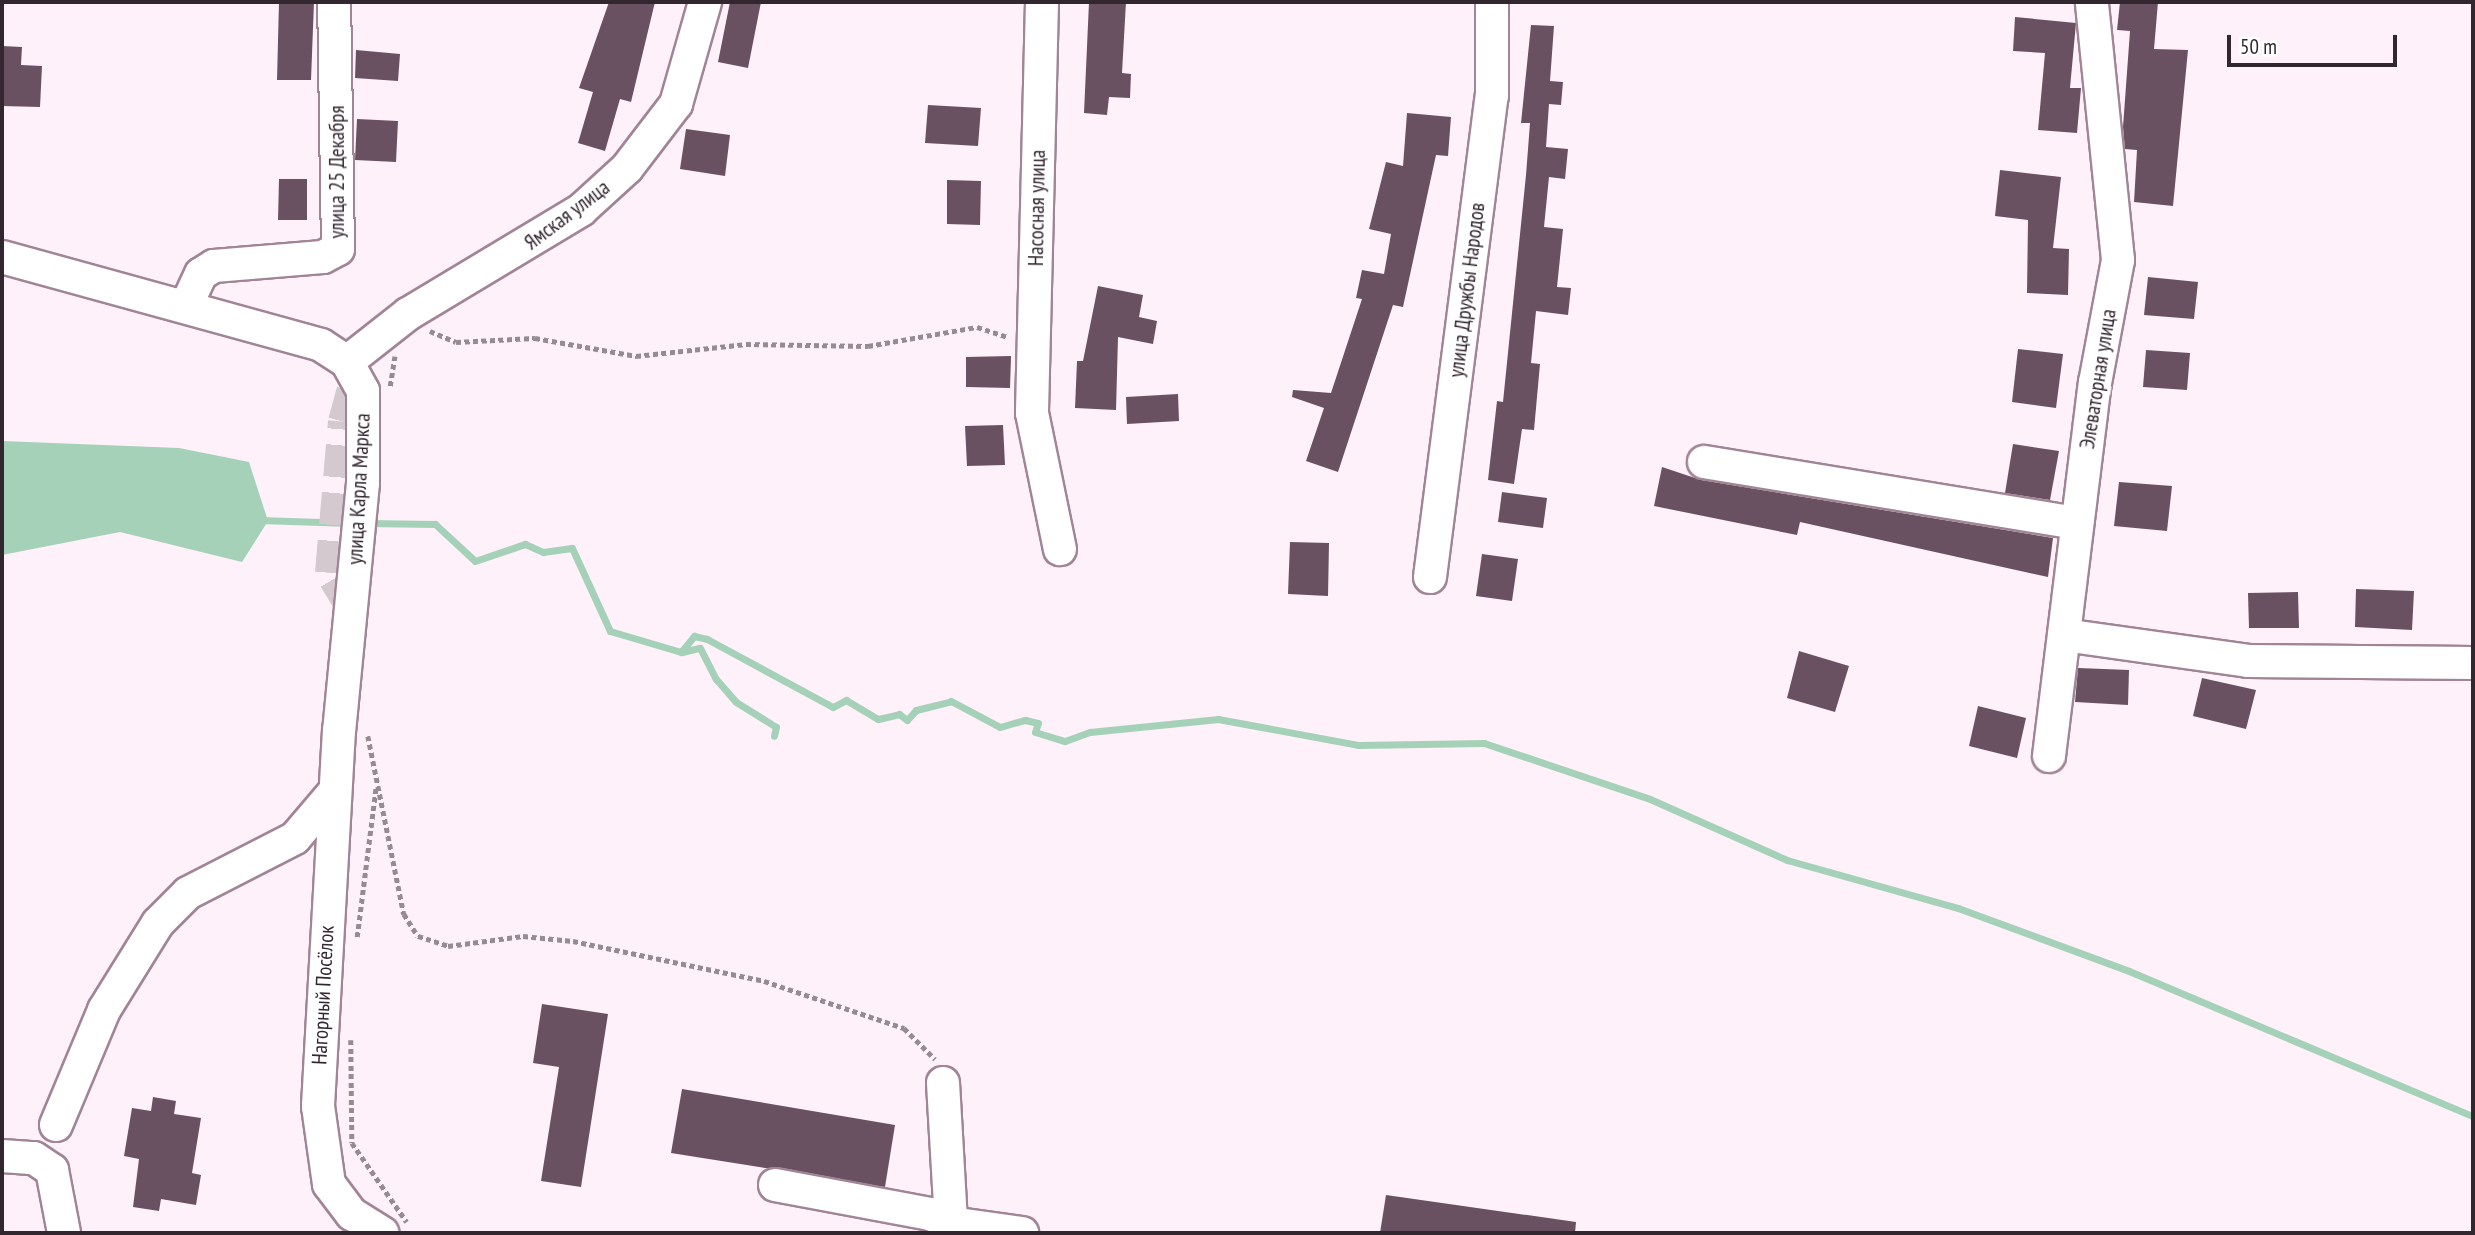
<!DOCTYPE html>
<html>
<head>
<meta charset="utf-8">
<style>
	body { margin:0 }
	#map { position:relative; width:2475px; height:1235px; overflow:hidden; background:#fef1f9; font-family:"PT Sans Narrow",sans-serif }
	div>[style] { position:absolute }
	.water>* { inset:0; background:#a4d1b8 }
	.stream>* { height:7px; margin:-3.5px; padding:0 3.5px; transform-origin:3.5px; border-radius:3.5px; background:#a4d1b8 }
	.building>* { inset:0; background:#6a5161 }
	.minor-tunnel>* { height:32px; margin-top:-16px; transform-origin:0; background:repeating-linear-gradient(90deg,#d5c9d0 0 32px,transparent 0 48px) }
	.path>* { height:4.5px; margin-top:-2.25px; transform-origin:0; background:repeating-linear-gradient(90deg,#978b93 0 5px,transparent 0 8.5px) }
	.roads { filter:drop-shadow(2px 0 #a18596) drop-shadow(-2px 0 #a18596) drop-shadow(0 2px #a18596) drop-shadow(0 -2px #a18596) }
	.minor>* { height:32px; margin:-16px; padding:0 16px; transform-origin:16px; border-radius:16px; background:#fff }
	span { translate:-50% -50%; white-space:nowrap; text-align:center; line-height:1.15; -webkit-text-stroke:7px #fff; paint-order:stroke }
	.street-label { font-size:21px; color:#32272e }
	.frame { position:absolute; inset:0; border:4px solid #32272e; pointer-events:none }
	.scale { position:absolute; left:2227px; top:35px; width:170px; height:32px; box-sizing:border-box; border:4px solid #32272e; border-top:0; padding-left:9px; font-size:21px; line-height:24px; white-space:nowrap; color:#32272e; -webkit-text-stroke:5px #fff; paint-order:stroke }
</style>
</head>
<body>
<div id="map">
	<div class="water">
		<div style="clip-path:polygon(2px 441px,179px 448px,249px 462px,268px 521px,242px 562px,120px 532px,2px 555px)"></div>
	</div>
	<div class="stream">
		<div style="left:259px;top:520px;width:93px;rotate:1.8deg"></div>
		<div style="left:367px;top:523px;width:68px;rotate:0.8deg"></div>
		<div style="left:435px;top:524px;width:54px;rotate:42.8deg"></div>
		<div style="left:475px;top:561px;width:53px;rotate:-18.8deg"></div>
		<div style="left:525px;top:544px;width:20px;rotate:24deg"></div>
		<div style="left:543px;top:552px;width:29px;rotate:-8deg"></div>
		<div style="left:572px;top:548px;width:91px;rotate:65.4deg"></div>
		<div style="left:610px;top:631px;width:74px;rotate:16.5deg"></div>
		<div style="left:681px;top:652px;width:21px;rotate:-51deg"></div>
		<div style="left:694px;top:636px;width:13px;rotate:13deg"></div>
		<div style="left:707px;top:639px;width:143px;rotate:28.4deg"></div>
		<div style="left:833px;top:707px;width:15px;rotate:-28deg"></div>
		<div style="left:846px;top:700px;width:37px;rotate:31deg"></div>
		<div style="left:878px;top:719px;width:22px;rotate:-13deg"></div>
		<div style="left:899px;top:714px;width:10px;rotate:37deg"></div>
		<div style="left:907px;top:720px;width:13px;rotate:-48deg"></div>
		<div style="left:916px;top:710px;width:36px;rotate:-14deg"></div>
		<div style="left:951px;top:701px;width:55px;rotate:28deg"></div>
		<div style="left:1000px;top:727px;width:26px;rotate:-16deg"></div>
		<div style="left:1025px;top:720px;width:13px;rotate:13deg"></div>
		<div style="left:1038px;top:723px;width:9px;rotate:108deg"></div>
		<div style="left:1035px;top:732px;width:31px;rotate:17deg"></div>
		<div style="left:1065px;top:741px;width:27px;rotate:-20deg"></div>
		<div style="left:1090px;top:732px;width:129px;rotate:-5.8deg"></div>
		<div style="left:1218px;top:719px;width:142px;rotate:10.5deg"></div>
		<div style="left:1358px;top:745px;width:126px;rotate:-0.9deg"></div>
		<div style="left:1484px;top:743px;width:175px;rotate:18.6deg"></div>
		<div style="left:1650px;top:799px;width:150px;rotate:24deg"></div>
		<div style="left:1787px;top:860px;width:178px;rotate:15.7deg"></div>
		<div style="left:1958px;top:908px;width:182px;rotate:20.2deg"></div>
		<div style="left:2129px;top:971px;width:373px;rotate:22.9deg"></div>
		<div style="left:682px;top:652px;width:18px;rotate:-13deg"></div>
		<div style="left:700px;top:648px;width:35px;rotate:63deg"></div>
		<div style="left:716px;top:679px;width:30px;rotate:49deg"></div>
		<div style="left:736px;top:702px;width:47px;rotate:32deg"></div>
		<div style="left:776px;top:727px;width:9px;rotate:103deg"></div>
	</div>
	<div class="building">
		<div style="clip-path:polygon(279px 2px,314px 2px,311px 80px,277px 80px)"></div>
		<div style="clip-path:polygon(609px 2px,655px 2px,631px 102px,620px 99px,605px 151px,578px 143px,593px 92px,579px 88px)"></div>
		<div style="clip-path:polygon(730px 2px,761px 2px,748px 68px,718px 62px)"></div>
		<div style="clip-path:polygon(1089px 2px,1126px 2px,1122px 73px,1131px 74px,1130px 98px,1109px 97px,1107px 115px,1084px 113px)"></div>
		<div style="clip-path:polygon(2120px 2px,2158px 2px,2154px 49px,2188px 50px,2173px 206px,2134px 202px,2137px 150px,2125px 149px,2123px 127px,2130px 31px,2117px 30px)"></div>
		<div style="clip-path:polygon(2015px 17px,2076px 23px,2070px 88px,2081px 88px,2077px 133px,2038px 130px,2045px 53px,2013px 51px)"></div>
		<div style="clip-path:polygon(1531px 25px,1554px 26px,1550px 81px,1563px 82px,1561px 105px,1549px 104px,1546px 147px,1568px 149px,1565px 179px,1549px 177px,1544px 227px,1563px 229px,1557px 287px,1571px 288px,1568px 315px,1536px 311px,1531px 363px,1540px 364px,1534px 430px,1522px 429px,1514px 484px,1488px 480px,1497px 401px,1503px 402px,1526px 175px,1530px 123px,1521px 123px)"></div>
		<div style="clip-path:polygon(2px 46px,22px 47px,21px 65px,42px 66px,40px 107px,2px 106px)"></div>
		<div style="clip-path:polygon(356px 50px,400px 54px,398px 81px,355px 78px)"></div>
		<div style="clip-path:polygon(928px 105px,981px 108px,978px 146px,925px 143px)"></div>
		<div style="clip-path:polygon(1407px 113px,1451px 117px,1448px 156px,1436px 155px,1403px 307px,1393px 305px,1338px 472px,1306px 461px,1324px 408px,1292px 397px,1293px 390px,1331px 393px,1362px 299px,1356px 298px,1362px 270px,1384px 274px,1391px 234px,1369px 229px,1386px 162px,1403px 166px)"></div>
		<div style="clip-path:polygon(357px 119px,398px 121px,396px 162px,355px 160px)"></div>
		<div style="clip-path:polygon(686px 129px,730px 135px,725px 176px,680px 169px)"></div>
		<div style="clip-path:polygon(2000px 170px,2061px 177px,2053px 248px,2069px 249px,2068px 295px,2027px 293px,2028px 220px,1995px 216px)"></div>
		<div style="clip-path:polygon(279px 179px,307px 179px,307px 220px,278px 220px)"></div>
		<div style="clip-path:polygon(947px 180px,981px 181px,980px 225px,947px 224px)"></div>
		<div style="clip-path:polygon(2148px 277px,2198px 282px,2194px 319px,2144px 315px)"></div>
		<div style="clip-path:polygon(1098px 286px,1143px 295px,1139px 317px,1157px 321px,1153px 344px,1118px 337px,1116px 410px,1075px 408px,1077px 361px,1083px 361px)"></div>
		<div style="clip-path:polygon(2018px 349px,2063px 354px,2056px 408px,2012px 402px)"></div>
		<div style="clip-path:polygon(2146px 350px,2190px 353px,2187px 390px,2143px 387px)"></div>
		<div style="clip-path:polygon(1011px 356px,1010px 388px,966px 387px,966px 357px)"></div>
		<div style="clip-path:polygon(1178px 394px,1179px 421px,1127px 424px,1126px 397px)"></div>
		<div style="clip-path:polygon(1003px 425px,1005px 465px,967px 466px,965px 426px)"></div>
		<div style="clip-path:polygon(2013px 444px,2059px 451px,2050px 500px,2005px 493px)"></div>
		<div style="clip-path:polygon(1662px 467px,1701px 480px,2053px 538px,2048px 577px,1800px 522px,1797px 535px,1654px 506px)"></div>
		<div style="clip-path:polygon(2119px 482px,2172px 486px,2167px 531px,2114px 526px)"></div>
		<div style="clip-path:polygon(1502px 492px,1547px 498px,1543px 528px,1498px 522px)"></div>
		<div style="clip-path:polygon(1290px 542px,1329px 543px,1328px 596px,1288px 594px)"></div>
		<div style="clip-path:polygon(1482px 554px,1518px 559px,1512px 601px,1476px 596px)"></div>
		<div style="clip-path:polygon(2356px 589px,2414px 591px,2412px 630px,2355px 627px)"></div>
		<div style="clip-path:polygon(2298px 592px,2299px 628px,2249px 628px,2248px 593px)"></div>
		<div style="clip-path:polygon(1799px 651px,1849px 666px,1835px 712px,1787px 698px)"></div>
		<div style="clip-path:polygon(2078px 668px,2129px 670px,2128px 705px,2075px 702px)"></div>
		<div style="clip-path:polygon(2202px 678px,2256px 690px,2246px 729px,2193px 716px)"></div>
		<div style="clip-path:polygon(1978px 706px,2026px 718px,2017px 758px,1969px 746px)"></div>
		<div style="clip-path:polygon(542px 1004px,608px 1014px,581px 1187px,541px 1181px,559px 1067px,533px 1063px)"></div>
		<div style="clip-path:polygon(682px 1089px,895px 1125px,885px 1187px,671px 1153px)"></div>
		<div style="clip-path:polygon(153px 1097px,176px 1101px,174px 1114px,201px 1118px,192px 1173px,201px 1175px,196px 1205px,161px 1199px,159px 1211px,133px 1207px,139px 1159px,124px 1156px,132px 1108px,151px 1111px)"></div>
		<div style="clip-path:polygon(1386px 1195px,1576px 1222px,1575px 1233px,1380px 1233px)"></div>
	</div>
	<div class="minor-tunnel">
		<div style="left:351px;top:606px;width:39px;rotate:-121deg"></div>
		<div style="left:331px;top:573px;width:152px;rotate:-85.1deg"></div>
		<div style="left:344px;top:422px;width:46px;rotate:-74.7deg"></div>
	</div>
	<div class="path">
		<div style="left:430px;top:331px;width:28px;rotate:23deg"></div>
		<div style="left:456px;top:342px;width:79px;rotate:-2.9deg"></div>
		<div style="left:535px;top:338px;width:103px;rotate:10.1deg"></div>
		<div style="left:636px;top:356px;width:111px;rotate:-6.2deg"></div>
		<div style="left:746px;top:344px;width:122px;rotate:0.9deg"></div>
		<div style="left:868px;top:346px;width:111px;rotate:-9.9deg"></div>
		<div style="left:977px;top:327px;width:32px;rotate:18deg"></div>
		<div style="left:390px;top:386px;width:30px;rotate:-81deg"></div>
		<div style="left:368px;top:736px;width:182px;rotate:78.6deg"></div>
		<div style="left:404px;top:914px;width:26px;rotate:58deg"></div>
		<div style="left:418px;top:936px;width:32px;rotate:18deg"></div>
		<div style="left:448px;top:946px;width:76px;rotate:-7.6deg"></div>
		<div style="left:523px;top:936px;width:50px;rotate:5.7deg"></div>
		<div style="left:573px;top:941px;width:195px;rotate:11.8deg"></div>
		<div style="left:764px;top:981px;width:148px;rotate:18.6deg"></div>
		<div style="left:904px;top:1028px;width:44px;rotate:45deg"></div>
		<div style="left:357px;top:937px;width:152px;rotate:-82.8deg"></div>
		<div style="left:351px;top:1040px;width:103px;rotate:89.4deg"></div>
		<div style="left:352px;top:1143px;width:96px;rotate:55.2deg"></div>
	</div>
	<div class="roads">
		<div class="minor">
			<div style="left:1042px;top:2px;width:411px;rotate:91.4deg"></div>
			<div style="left:1032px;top:413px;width:139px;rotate:78.4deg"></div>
			<div style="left:2px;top:257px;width:331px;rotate:15.4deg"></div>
			<div style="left:321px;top:345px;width:31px;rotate:33deg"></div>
			<div style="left:347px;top:362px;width:33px;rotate:61deg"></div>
			<div style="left:363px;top:391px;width:92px;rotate:90deg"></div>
			<div style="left:363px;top:483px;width:248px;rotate:95.5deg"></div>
			<div style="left:339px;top:730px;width:377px;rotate:93.2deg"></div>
			<div style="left:318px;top:1106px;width:79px;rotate:82deg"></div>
			<div style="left:329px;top:1184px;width:38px;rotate:53deg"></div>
			<div style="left:352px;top:1214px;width:36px;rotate:32deg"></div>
			<div style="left:186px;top:306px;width:35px;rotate:-65deg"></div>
			<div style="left:201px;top:274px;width:15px;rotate:-32deg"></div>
			<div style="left:214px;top:266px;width:109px;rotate:-4.7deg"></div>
			<div style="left:323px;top:257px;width:17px;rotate:-28deg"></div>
			<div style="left:338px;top:249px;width:247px;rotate:-90.9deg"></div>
			<div style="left:347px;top:362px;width:78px;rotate:-38.2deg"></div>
			<div style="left:408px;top:314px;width:202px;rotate:-31deg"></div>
			<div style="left:581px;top:210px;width:62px;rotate:-42.4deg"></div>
			<div style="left:627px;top:168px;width:81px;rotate:-52.6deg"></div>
			<div style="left:676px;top:104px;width:106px;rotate:-74.1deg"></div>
			<div style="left:1704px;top:462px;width:378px;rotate:9.3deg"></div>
			<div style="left:1430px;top:577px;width:485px;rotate:-82.7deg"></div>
			<div style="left:1492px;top:96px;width:94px;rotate:-90deg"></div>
			<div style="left:2064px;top:635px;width:186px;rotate:8deg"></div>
			<div style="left:2248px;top:661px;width:225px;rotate:0.5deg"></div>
			<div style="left:2049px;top:756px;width:376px;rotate:-83deg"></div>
			<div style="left:2095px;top:383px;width:125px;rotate:-79.4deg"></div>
			<div style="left:2118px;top:260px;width:259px;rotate:-95.8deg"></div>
			<div style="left:943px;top:1083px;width:140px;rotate:86.7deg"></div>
			<div style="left:951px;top:1223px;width:72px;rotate:8deg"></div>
			<div style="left:56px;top:1125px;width:125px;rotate:-67.3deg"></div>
			<div style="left:104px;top:1010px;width:102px;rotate:-58.2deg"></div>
			<div style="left:158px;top:923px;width:42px;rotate:-45deg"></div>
			<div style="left:188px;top:893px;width:120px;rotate:-27.2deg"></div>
			<div style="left:295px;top:838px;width:62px;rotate:-49.6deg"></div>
			<div style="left:2px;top:1156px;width:32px;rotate:4deg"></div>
			<div style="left:34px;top:1158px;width:22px;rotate:34deg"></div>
			<div style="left:52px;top:1170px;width:64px;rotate:79.2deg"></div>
			<div style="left:775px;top:1185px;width:158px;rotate:10.6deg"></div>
			<div style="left:930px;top:1214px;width:23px;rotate:23deg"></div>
			<div style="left:951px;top:1223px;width:10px;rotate:101deg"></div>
		</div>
	</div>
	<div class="street-label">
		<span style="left:337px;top:172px;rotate:-90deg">улица 25 Декабря</span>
		<span style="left:1037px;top:208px;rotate:-89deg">Насосная улица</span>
		<span style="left:567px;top:215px;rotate:-37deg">Ямская улица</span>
		<span style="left:1467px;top:290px;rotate:-83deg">улица Дружбы Народов</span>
		<span style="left:2098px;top:379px;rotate:-81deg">Элеваторная улица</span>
		<span style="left:359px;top:489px;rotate:-87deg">улица Карла Маркса</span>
		<span style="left:323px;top:995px;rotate:-87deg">Нагорный Посёлок</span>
	</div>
	<div class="frame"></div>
	<div class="scale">50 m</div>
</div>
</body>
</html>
